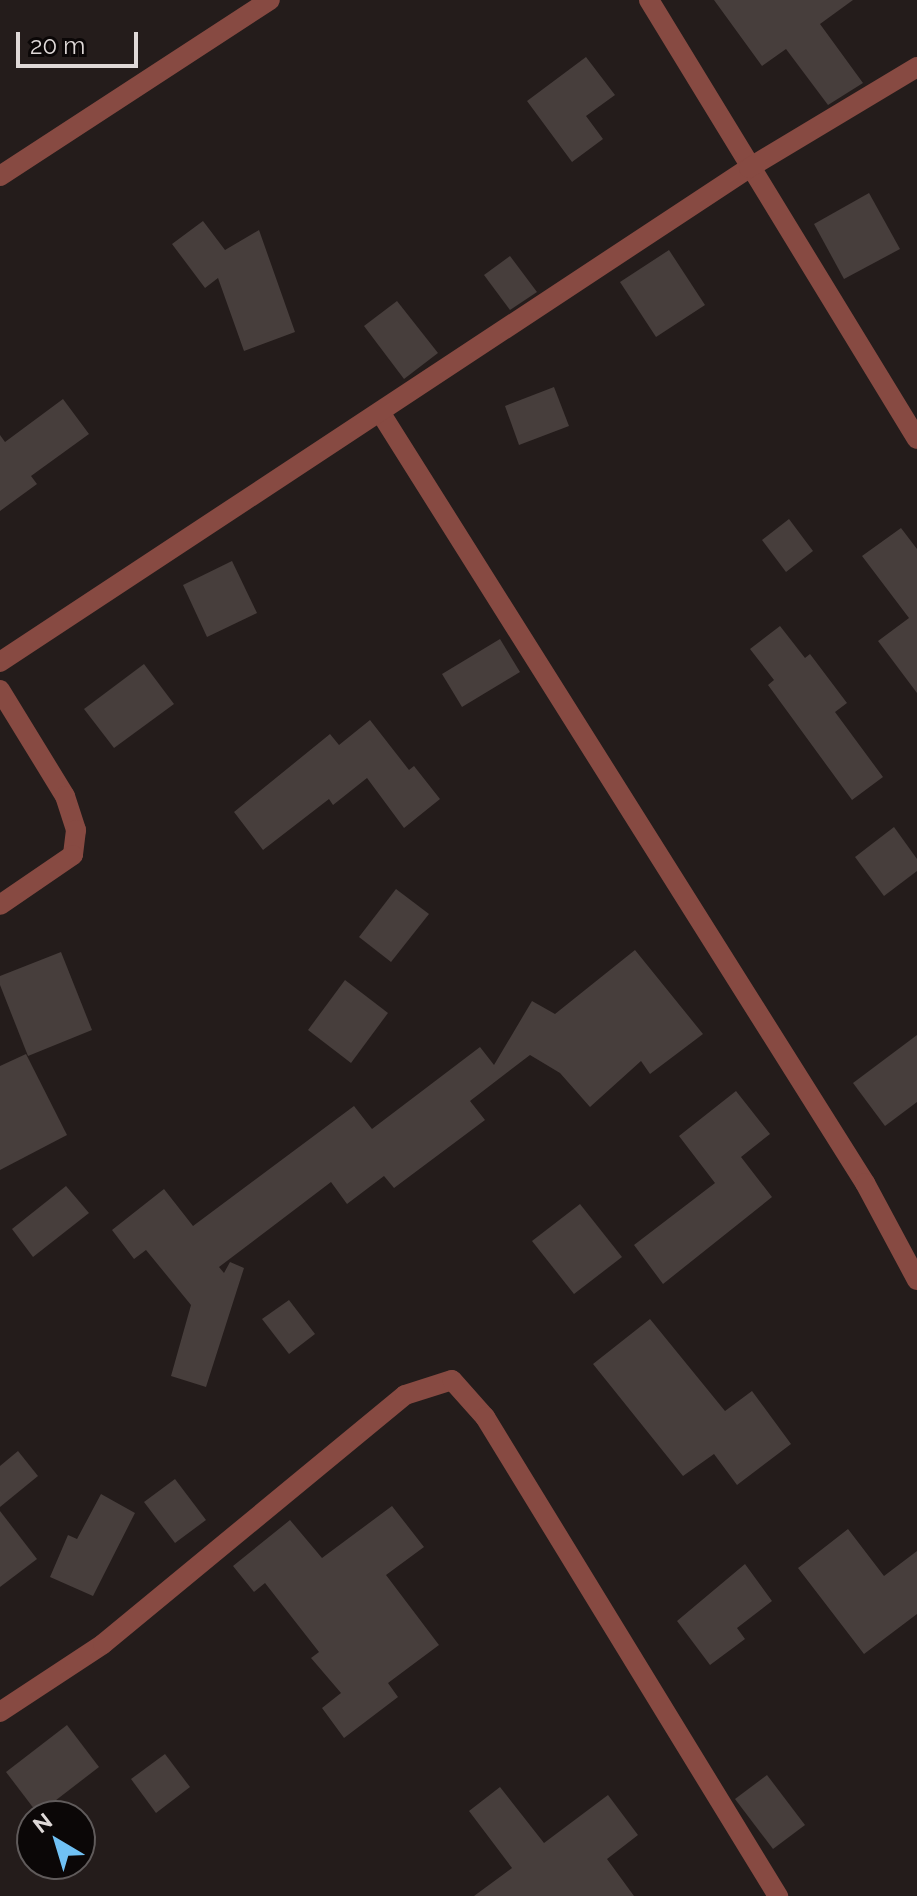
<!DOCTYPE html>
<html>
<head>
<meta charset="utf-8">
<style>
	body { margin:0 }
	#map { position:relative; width:917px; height:1896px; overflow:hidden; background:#241c1b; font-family:Raleway,sans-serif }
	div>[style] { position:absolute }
	.building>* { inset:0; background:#473e3c }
	.minor>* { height:20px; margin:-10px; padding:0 10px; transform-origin:10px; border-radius:10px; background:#874a42 }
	span { translate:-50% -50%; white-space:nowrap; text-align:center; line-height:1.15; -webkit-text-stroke:6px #0b0707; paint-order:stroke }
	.north { position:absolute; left:16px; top:1800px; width:80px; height:80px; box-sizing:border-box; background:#0b0707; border:2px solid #605b5b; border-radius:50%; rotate:322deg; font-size:22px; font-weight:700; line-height:32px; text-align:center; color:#dfd9d8 }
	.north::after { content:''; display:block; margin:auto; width:28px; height:36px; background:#70c1f4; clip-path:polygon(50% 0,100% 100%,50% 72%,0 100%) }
	.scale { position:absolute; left:16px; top:32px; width:122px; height:36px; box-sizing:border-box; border:4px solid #dfd9d8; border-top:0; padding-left:10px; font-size:24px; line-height:28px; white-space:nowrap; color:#dfd9d8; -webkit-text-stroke:6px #0b0707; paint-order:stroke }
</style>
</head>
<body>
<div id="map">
	<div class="building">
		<div style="clip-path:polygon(714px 0,853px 0,820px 24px,863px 83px,828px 105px,786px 49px,762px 66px)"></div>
		<div style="clip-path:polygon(586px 57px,615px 95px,586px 116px,603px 139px,572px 162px,527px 101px)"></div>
		<div style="clip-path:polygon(869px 193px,900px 249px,844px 279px,814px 224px)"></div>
		<div style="clip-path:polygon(203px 221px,225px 250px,259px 230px,295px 332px,244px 351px,218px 278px,205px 288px,172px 244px)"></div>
		<div style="clip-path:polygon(669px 250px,705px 305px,656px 337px,620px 282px)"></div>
		<div style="clip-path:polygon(510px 256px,537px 292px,510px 310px,484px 275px)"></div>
		<div style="clip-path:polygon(397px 301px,438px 353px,404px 379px,364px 326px)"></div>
		<div style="clip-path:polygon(554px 387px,569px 426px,519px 445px,505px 406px)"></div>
		<div style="clip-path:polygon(63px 399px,89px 434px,31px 476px,37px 484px,0 511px,0 435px,5px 442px)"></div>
		<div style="clip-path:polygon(789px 519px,813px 551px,786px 572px,762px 540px)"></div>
		<div style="clip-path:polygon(901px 528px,917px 549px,917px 693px,878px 641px,909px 618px,862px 556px)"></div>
		<div style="clip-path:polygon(232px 561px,257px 613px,207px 637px,183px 585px)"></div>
		<div style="clip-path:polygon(780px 626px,805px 658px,810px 654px,847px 703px,835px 712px,883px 777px,852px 800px,768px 685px,774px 680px,750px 649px)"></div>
		<div style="clip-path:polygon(500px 639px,520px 672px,462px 707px,442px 674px)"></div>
		<div style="clip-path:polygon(144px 664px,174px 704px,114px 748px,84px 709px)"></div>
		<div style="clip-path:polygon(370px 720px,409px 770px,414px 766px,440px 799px,404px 828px,367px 778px,333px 805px,329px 799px,263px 850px,234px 812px,330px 734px,339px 745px)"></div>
		<div style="clip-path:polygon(894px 827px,917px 859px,917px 871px,884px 896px,855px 857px)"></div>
		<div style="clip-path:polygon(396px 889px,429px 914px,391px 962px,359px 937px)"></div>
		<div style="clip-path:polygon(635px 950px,703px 1034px,650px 1074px,641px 1061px,590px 1107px,560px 1073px,530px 1055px,470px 1101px,485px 1120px,394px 1188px,384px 1176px,347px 1204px,331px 1182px,219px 1267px,224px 1273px,230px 1262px,244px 1268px,206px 1387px,171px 1376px,191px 1305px,146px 1250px,134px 1259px,112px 1230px,164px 1189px,193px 1226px,354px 1106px,372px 1129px,480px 1047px,494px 1065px,532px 1001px,555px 1014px)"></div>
		<div style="clip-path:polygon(61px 952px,92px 1030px,28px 1056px,0 985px,0 976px)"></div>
		<div style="clip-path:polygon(345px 980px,388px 1013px,351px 1063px,308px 1030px)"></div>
		<div style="clip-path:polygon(917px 1035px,917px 1102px,885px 1126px,853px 1083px)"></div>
		<div style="clip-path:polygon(26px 1054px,67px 1135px,0 1170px,0 1066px)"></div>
		<div style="clip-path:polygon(736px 1091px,770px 1134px,741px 1157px,772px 1197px,663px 1284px,634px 1245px,715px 1183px,679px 1136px)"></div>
		<div style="clip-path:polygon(66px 1186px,89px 1213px,33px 1257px,12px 1229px)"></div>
		<div style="clip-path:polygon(580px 1204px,622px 1257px,574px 1294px,532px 1241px)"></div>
		<div style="clip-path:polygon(289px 1300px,315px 1334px,289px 1354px,262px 1319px)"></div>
		<div style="clip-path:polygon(650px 1319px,725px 1411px,752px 1391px,791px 1444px,737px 1485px,714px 1454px,683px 1476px,593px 1364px)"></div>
		<div style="clip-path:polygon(18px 1451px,38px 1476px,0 1507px,0 1466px)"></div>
		<div style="clip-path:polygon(175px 1479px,206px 1520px,175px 1543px,144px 1502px)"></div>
		<div style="clip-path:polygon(101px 1494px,135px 1513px,93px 1596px,50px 1577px,68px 1535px,77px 1539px)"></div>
		<div style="clip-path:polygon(392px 1506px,424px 1547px,386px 1575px,439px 1645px,388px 1683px,398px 1697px,344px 1738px,322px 1708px,341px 1693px,311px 1658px,319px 1652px,265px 1583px,254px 1592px,233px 1566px,290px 1520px,322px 1558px)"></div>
		<div style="clip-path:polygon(0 1511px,37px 1559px,0 1587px)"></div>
		<div style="clip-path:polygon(848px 1529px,884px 1576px,917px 1551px,917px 1614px,864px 1654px,798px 1568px)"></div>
		<div style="clip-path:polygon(745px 1564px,772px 1601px,737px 1628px,745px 1639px,710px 1665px,677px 1621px)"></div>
		<div style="clip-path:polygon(67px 1725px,99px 1767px,38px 1814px,6px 1772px)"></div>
		<div style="clip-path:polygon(165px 1754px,190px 1787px,156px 1813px,131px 1779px)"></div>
		<div style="clip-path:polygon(767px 1775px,805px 1825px,773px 1849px,735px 1799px)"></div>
		<div style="clip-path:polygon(500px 1787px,544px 1843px,608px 1795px,638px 1835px,607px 1859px,634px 1896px,474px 1896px,512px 1868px,469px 1811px)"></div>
	</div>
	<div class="minor">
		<div style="left:649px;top:0;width:514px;rotate:58.6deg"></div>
		<div style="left:0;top:176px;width:322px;rotate:-33.1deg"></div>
		<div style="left:380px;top:412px;width:911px;rotate:57.83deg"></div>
		<div style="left:865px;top:1183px;width:110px;rotate:61.8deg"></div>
		<div style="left:0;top:662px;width:897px;rotate:-33.41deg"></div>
		<div style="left:749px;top:168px;width:196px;rotate:-31deg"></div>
		<div style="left:0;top:690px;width:124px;rotate:58.5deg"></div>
		<div style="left:65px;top:796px;width:36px;rotate:72deg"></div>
		<div style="left:76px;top:830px;width:25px;rotate:97deg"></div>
		<div style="left:73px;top:855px;width:88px;rotate:145.6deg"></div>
		<div style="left:0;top:1712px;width:123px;rotate:-33.4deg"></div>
		<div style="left:103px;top:1644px;width:391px;rotate:-39.5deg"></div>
		<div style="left:405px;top:1395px;width:49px;rotate:-17.7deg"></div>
		<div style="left:452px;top:1380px;width:50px;rotate:48.3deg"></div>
		<div style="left:485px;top:1417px;width:562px;rotate:58.55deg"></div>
	</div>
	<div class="north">N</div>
	<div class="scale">20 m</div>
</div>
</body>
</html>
